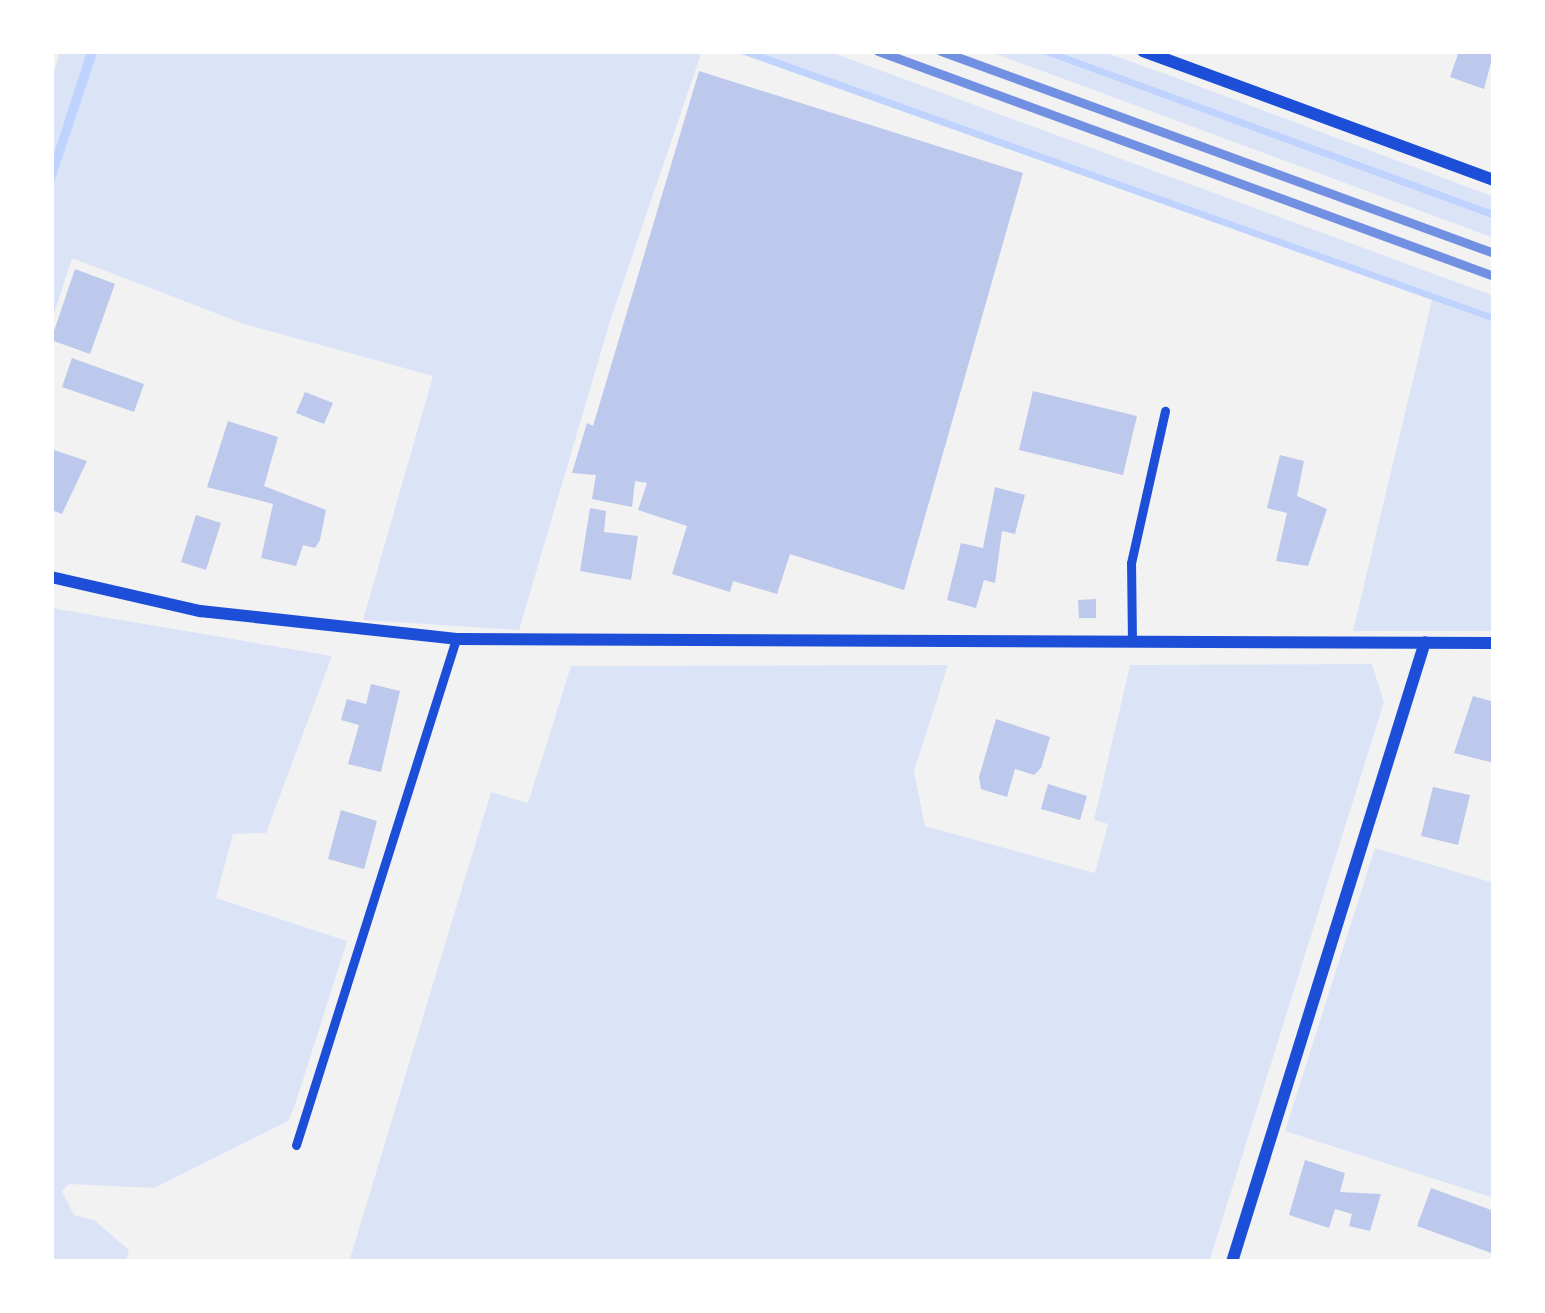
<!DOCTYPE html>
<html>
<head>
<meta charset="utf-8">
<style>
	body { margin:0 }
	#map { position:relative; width:1545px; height:1313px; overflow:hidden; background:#f2f2f2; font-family:"DM Sans",sans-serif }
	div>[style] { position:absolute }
	.green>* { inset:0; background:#dbe4f7 }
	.water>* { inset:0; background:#bfd3fe }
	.building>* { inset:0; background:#bdc9ec }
	.service>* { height:9px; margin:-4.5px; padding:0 4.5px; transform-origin:4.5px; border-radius:4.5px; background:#1d4ed8 }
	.minor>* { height:12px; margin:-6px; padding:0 6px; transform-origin:6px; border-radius:6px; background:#1d4ed8 }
	.rail>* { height:9px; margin:-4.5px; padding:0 4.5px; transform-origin:4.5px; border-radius:4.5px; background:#7290e2 }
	span { translate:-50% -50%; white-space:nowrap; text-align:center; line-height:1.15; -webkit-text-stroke:9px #fff; paint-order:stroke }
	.frame { position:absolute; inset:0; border:54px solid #fff; pointer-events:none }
</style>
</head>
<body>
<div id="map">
	<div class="green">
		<div style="clip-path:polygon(60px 51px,87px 51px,51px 162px,51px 82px)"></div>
		<div style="clip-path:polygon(98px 51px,702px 51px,611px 318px,519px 630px,363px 620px,433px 376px,244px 324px,72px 258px,51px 324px,51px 192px)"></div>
		<div style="clip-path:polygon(755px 51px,828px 51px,1494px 296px,1494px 315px)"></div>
		<div style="clip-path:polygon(988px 51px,1035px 51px,1494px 219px,1494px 238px)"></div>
		<div style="clip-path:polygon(1055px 51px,1101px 51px,1163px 73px,1494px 197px,1494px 211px)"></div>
		<div style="clip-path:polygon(1432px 300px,1494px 322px,1494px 631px,1353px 631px)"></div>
		<div style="clip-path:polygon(51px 608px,332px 656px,266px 833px,233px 834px,216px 898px,347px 941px,294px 1108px,288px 1121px,154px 1188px,69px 1184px,62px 1191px,74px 1215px,94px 1220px,129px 1250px,126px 1262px,51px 1262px)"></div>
		<div style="clip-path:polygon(1372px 664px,1384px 702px,1209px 1262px,349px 1262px,491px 792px,528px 803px,571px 666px,948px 665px,914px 771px,925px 826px,1095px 873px,1108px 824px,1094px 820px,1130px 665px)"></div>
		<div style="clip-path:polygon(1375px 848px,1494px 883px,1494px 1198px,1285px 1131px)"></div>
	</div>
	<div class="water">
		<div style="clip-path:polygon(87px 51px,98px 51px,51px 192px,51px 162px)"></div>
		<div style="clip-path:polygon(733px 51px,755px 51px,1494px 315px,1494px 322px)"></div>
		<div style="clip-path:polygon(1035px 51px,1055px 51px,1494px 211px,1494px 219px)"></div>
	</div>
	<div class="building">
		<div style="clip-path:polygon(1459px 51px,1494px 51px,1484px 89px,1450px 77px)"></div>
		<div style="clip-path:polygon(699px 71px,1023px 173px,904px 590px,790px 554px,777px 594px,733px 581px,730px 592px,672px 574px,687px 526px,638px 510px,647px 483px,635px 481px,632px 507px,592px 499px,596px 475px,572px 473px,587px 423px,593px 426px)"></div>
		<div style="clip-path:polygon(75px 269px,115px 284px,90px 354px,51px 340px)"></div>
		<div style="clip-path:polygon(72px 358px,144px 384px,134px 412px,62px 387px)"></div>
		<div style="clip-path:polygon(1033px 391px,1137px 416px,1123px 475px,1019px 450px)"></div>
		<div style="clip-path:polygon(305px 392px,333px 403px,324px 424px,296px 413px)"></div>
		<div style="clip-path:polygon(228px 421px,278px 437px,264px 486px,326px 510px,320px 540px,315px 548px,303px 545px,296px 566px,261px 558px,273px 504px,207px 487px)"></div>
		<div style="clip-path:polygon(51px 449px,87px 461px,62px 514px,51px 510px)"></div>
		<div style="clip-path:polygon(1280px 455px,1304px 461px,1297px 496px,1327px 509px,1308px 566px,1276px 561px,1287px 513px,1267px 508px)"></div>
		<div style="clip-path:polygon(995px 487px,1025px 495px,1015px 534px,1002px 531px,995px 583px,984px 580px,976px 608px,947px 600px,961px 543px,983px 548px)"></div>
		<div style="clip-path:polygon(590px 508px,606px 511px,604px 532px,638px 536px,631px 580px,580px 571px)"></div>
		<div style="clip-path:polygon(196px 515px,221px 523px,206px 570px,181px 562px)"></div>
		<div style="clip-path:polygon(1096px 599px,1096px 618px,1079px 618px,1078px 600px)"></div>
		<div style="clip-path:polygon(371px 684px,400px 691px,381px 772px,348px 764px,359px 725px,341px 720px,347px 699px,366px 704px)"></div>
		<div style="clip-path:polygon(1473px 696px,1494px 702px,1494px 763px,1454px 753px)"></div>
		<div style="clip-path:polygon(996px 719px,1050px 737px,1041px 768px,1034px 775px,1015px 769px,1007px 797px,981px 789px,979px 777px)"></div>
		<div style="clip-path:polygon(1048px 784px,1087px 796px,1080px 820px,1041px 809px)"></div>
		<div style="clip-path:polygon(1433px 787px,1470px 795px,1458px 845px,1421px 836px)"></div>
		<div style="clip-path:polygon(341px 810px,377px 821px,364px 869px,328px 859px)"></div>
		<div style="clip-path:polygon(1305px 1160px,1345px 1173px,1340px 1192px,1381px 1194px,1370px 1231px,1349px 1226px,1352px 1214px,1335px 1209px,1329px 1228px,1289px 1215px)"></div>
		<div style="clip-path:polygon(1431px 1188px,1494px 1211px,1494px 1254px,1417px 1226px)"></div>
	</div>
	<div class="service">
		<div style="left:1132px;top:642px;width:79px;rotate:-90.7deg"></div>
		<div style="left:1131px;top:563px;width:156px;rotate:-77.4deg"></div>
		<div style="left:296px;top:1145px;width:531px;rotate:-72.45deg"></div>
	</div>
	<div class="minor">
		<div style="left:1143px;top:51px;width:374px;rotate:20.2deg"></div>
		<div style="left:51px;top:577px;width:153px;rotate:12.9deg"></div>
		<div style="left:200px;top:611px;width:258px;rotate:6.2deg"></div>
		<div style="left:456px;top:639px;width:1038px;rotate:0.22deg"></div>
		<div style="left:1232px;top:1262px;width:649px;rotate:-72.71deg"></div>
	</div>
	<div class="rail">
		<div style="left:878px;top:51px;width:656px;rotate:20.07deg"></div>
		<div style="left:941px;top:51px;width:589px;rotate:20.07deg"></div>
	</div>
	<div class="frame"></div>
</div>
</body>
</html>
